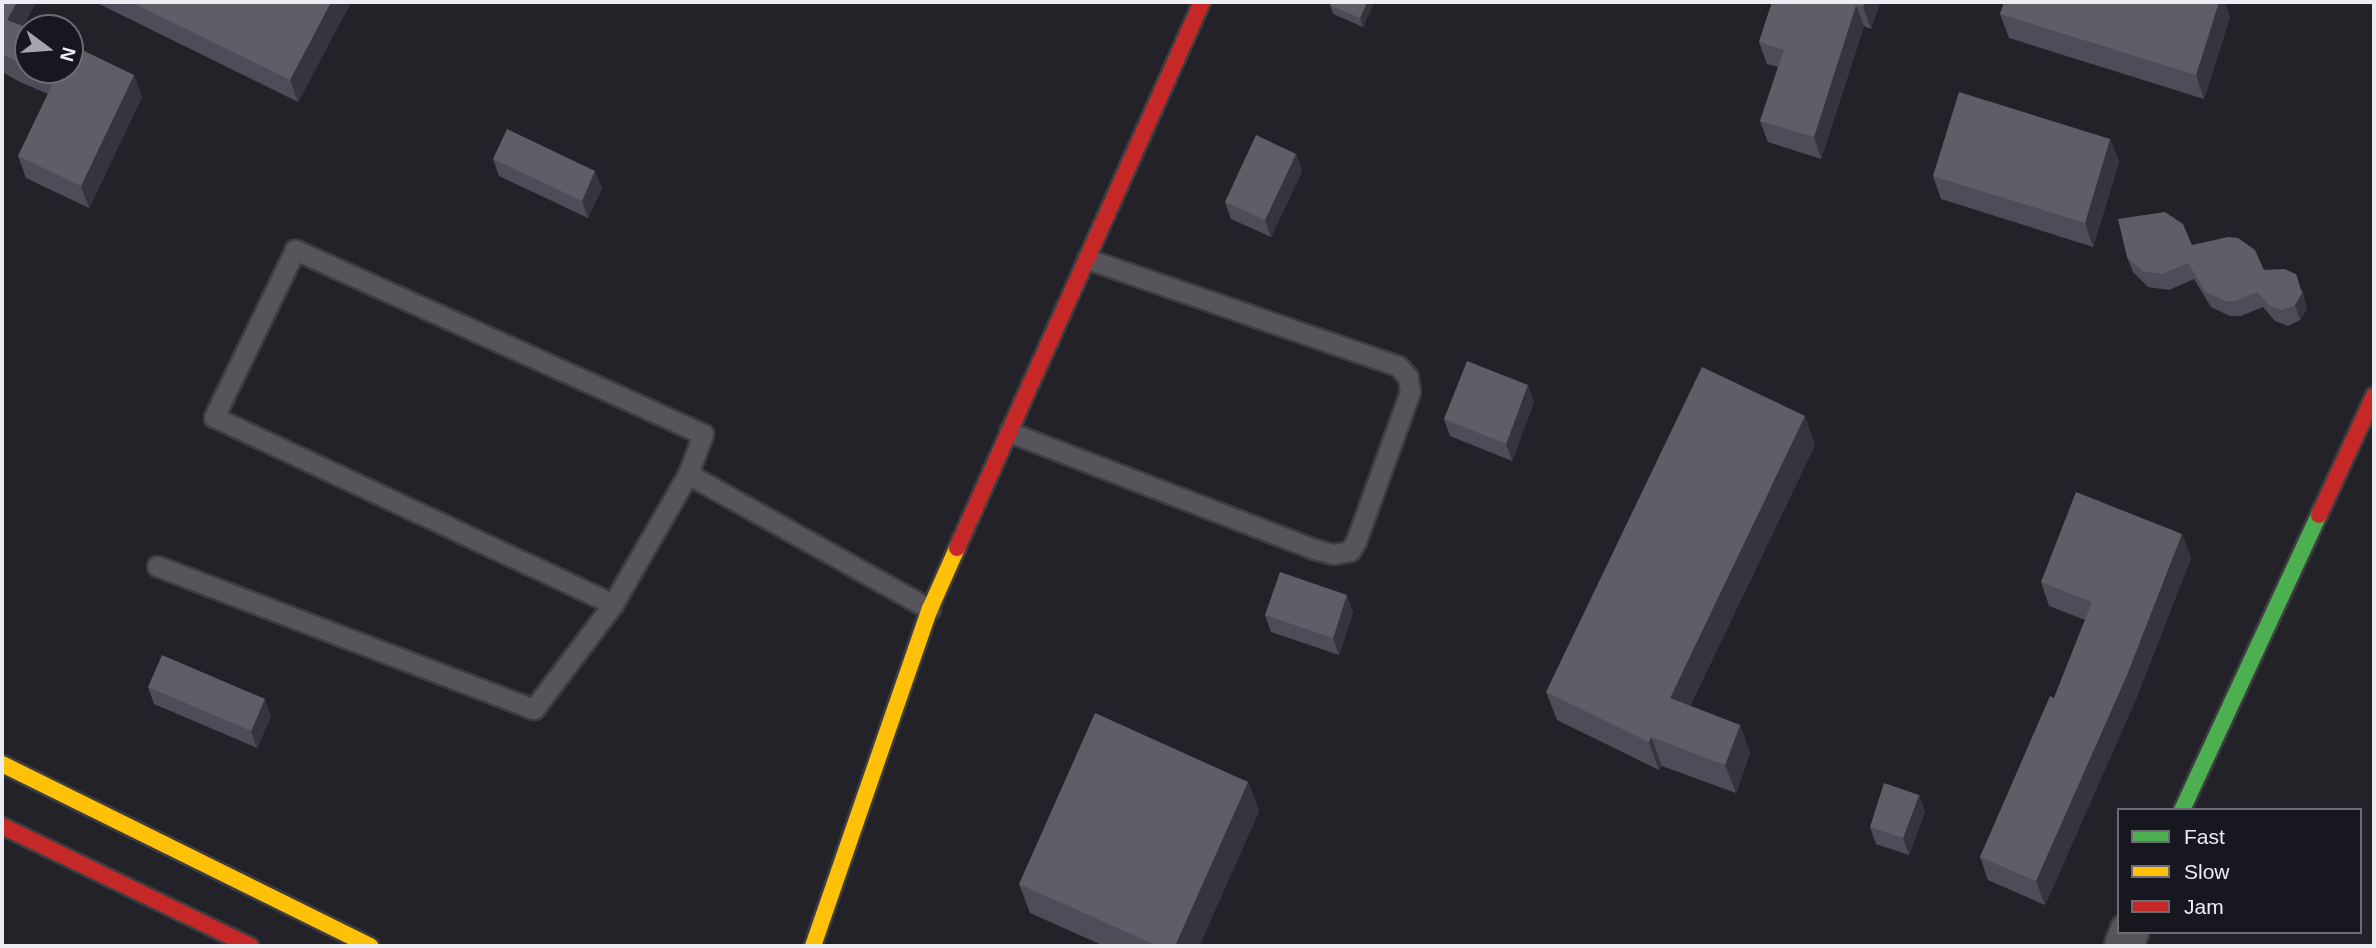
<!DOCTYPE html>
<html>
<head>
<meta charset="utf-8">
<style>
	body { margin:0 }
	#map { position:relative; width:2376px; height:948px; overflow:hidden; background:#222228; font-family:Arial,sans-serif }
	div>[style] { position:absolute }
	.roads { filter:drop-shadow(2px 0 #3d3d41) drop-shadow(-2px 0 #3d3d41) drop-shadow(0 2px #3d3d41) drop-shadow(0 -2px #3d3d41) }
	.lane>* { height:19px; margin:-9.5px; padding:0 9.5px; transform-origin:9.5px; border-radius:9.5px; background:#56565a }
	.street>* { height:38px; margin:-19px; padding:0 19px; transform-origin:19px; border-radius:19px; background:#56565a }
	.fast>* { height:16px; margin:-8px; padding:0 8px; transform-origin:8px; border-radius:8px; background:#4caf50 }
	.slow>* { height:16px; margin:-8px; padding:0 8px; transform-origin:8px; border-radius:8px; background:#ffc107 }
	.jam>* { height:16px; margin:-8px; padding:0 8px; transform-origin:8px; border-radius:8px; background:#c62828 }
	.wall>* { inset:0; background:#4d4d59 }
	.shaded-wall>* { inset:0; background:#35353e }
	.building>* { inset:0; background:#5e5e69 }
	span { translate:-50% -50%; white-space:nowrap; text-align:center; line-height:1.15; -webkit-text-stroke:6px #171720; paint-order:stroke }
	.frame { position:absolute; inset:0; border:4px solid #ececf3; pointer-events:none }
	.legend { position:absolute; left:2117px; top:808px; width:245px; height:126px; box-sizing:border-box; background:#171720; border:2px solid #6c6c74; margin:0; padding:9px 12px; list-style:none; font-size:21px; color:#ececf3 }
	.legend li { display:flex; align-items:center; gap:14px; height:35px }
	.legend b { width:35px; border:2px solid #6c6c74 }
	.north { position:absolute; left:14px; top:14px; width:70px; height:70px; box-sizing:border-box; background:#171720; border:2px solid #6c6c74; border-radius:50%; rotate:106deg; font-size:19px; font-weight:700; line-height:28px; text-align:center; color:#ececf3 }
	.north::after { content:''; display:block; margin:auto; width:24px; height:32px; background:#a5a5ac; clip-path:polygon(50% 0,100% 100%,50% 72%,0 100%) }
</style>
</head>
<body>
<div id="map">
	<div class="roads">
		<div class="lane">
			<div style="left:1009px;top:432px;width:327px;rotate:21deg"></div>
			<div style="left:1314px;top:549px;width:20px;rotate:15deg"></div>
			<div style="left:1333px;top:554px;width:17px;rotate:-10deg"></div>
			<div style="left:1350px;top:551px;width:12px;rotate:-59deg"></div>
			<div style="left:1356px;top:541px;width:158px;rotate:-70.1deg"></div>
			<div style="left:1410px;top:392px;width:15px;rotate:-98deg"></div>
			<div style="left:1408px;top:377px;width:15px;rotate:-132deg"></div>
			<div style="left:1398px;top:366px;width:329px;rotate:-161deg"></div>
			<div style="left:688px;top:474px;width:277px;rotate:29.2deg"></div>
			<div style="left:157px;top:566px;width:403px;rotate:20.8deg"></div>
			<div style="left:534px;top:709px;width:131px;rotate:-53deg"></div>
			<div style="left:613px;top:604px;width:150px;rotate:-60deg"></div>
			<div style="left:688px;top:474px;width:43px;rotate:-69.4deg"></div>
			<div style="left:703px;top:434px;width:448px;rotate:-155.7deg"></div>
			<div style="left:295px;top:250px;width:186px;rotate:115.9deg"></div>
			<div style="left:214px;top:417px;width:441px;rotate:25.1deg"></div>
		</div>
		<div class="street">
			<div style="left:2124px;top:946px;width:15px;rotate:-70deg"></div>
		</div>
		<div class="fast">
			<div style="left:2182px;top:810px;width:325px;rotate:-65.1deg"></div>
		</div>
		<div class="slow">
			<div style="left:2px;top:764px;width:411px;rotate:26.3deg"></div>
			<div style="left:813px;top:946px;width:357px;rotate:-70.9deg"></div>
			<div style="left:930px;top:609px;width:67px;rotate:-66.1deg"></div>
		</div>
		<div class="jam">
			<div style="left:2319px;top:515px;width:131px;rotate:-65.2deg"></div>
			<div style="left:957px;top:548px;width:598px;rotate:-65.83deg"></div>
			<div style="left:2px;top:826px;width:276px;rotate:25.8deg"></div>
		</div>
	</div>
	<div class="wall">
		<div style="clip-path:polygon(2px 2px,36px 2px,23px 26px,28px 28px,28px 70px,70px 70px,134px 75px,142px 97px,89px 208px,26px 178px,18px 156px,48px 94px,20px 82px,2px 72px)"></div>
		<div style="clip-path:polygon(95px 2px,351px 2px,298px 102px)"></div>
		<div style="clip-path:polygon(1331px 2px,1374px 2px,1363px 27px,1333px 14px,1330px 5px)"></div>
		<div style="clip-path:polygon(1772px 2px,1880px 2px,1871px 29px,1864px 26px,1821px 159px,1768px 142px,1760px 121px,1778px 67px,1767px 64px,1759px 42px)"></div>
		<div style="clip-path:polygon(2000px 14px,2230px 17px,2204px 99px,2009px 38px)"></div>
		<div style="clip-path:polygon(2110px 139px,2119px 162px,2093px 247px,1941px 199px,1933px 176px)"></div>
		<div style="clip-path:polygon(1296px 154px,1302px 171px,1271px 237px,1231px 219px,1225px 202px)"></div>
		<div style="clip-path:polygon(493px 159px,602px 188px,588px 218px,499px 176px)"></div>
		<div style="clip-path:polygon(2192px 245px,2264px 270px,2302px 290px,2307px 309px,2300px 320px,2288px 326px,2275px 321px,2263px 307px,2241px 316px,2230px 316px,2211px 307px,2194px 279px,2169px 290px,2148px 287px,2133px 272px,2127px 257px)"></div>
		<div style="clip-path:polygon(1534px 402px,1512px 461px,1450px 436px,1444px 419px)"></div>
		<div style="clip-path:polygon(1815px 445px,1690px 706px,1740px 725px,1750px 753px,1736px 793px,1662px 766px,1659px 770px,1557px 720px,1546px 692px)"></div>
		<div style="clip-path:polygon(2182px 534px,2191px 558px,2136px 699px,2045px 905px,1988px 880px,1980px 857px,2054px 698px,2085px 620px,2049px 606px,2041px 582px)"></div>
		<div style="clip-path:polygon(1353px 612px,1339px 655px,1271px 632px,1265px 615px)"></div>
		<div style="clip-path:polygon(148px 687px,271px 716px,257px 748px,154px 704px)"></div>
		<div style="clip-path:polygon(1248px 782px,1259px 811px,1199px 946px,1104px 946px,1030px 913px,1019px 884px)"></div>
		<div style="clip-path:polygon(1919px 795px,1925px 812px,1909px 855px,1876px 844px,1870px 827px)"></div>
	</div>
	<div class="shaded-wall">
		<div style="clip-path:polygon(17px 2px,36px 2px,15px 42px,7px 20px)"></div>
		<div style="clip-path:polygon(331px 2px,351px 2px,298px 102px,290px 80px)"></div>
		<div style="clip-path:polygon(1367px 2px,1374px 2px,1363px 27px,1360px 18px)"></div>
		<div style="clip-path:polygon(1865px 2px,1880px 2px,1871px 29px,1863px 7px)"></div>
		<div style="clip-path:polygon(2219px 2px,2225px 2px,2230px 17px,2204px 99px,2196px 75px)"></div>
		<div style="clip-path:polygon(1856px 5px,1864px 26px,1821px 159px,1814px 137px)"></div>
		<div style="clip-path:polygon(134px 75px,142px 97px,89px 208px,81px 186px)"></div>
		<div style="clip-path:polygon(2110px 139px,2119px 162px,2093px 247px,2085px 223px)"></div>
		<div style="clip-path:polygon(1296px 154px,1302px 171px,1271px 237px,1265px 220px)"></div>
		<div style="clip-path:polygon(595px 171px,602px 188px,588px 218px,582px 201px)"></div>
		<div style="clip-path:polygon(2296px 274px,2307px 309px,2300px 320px,2295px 305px)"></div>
		<div style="clip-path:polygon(1528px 385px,1534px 402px,1512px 461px,1506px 444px)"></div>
		<div style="clip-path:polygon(1805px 416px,1815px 445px,1680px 726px,1670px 698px)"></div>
		<div style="clip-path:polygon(2182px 534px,2191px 558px,2136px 699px,2045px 905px,2036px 881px)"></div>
		<div style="clip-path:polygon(1347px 595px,1353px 612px,1339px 655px,1333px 638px)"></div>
		<div style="clip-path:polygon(265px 699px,271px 716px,257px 748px,251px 731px)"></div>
		<div style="clip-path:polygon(1740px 725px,1750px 753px,1736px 793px,1725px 765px)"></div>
		<div style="clip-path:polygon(1651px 737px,1662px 766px,1659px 770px,1649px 742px)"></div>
		<div style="clip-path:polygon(1248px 782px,1259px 811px,1199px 946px,1175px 946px)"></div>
		<div style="clip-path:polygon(1919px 795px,1925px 812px,1909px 855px,1903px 838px)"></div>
	</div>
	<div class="building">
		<div style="clip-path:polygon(2px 2px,17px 2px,7px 20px,28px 28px,28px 67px,2px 54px)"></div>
		<div style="clip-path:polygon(131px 2px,331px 2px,290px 80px)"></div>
		<div style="clip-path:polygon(1331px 2px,1367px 2px,1360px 18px,1330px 5px)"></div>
		<div style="clip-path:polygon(1772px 2px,1865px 2px,1863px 7px,1856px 5px,1814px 137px,1760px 121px,1784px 50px,1759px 42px)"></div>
		<div style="clip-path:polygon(2004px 2px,2219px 2px,2196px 75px,2000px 14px)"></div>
		<div style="clip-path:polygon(70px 44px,134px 75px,81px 186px,18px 156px,55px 79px,35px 70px,70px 70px)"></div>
		<div style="clip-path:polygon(1959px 92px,2110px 139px,2085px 223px,1933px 176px)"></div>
		<div style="clip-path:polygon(507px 129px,595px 171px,582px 201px,493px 159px)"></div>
		<div style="clip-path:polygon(1256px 135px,1296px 154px,1265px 220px,1225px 202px)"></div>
		<div style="clip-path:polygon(2165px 212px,2183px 224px,2192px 245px,2228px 237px,2238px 238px,2255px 250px,2264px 270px,2284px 269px,2296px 274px,2302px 293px,2295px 305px,2282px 310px,2270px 306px,2257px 292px,2236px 301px,2225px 301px,2206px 292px,2188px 263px,2163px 274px,2142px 271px,2127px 257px,2118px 219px)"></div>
		<div style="clip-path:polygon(1467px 361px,1528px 385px,1506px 444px,1444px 419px)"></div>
		<div style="clip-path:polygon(1702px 367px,1805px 416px,1670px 698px,1740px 725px,1725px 765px,1651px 737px,1649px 742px,1546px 692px)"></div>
		<div style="clip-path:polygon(2076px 492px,2182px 534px,2127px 675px,2036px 881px,1980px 857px,2050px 696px,2054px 698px,2092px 602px,2041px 582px)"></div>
		<div style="clip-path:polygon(1280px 572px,1347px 595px,1333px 638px,1265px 615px)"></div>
		<div style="clip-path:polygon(162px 655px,265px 699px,251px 731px,148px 687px)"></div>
		<div style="clip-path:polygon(1095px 713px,1248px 782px,1175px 946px,1158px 946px,1019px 884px)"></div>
		<div style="clip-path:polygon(1884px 783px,1919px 795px,1903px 838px,1870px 827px)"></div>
	</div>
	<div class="frame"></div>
	<ul class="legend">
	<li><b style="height:9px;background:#4caf50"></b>Fast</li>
	<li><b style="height:9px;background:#ffc107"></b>Slow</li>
	<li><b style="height:9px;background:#c62828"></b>Jam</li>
	</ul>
	<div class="north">N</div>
</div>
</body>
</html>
